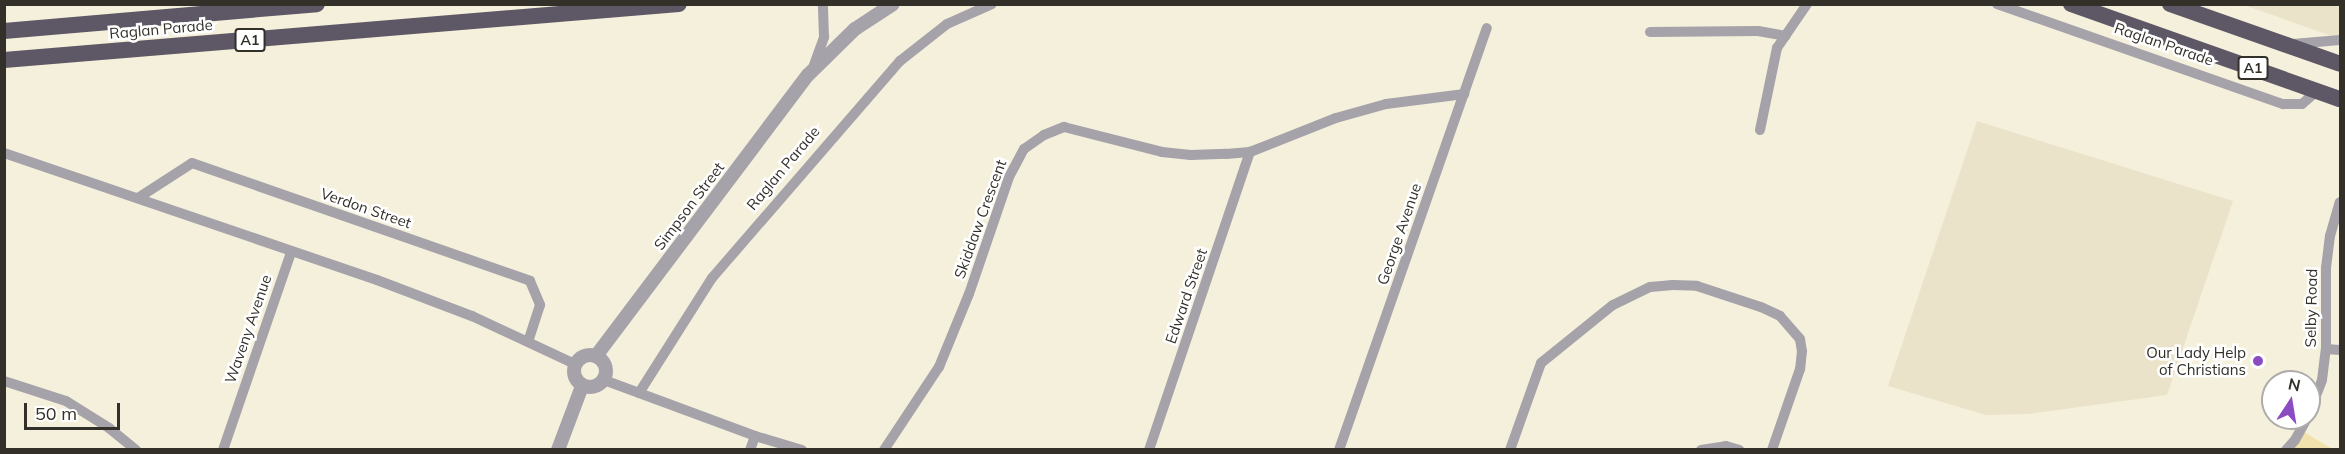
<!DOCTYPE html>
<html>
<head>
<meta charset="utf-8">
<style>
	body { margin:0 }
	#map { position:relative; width:2345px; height:454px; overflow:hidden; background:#f5f0dc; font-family:Mulish,sans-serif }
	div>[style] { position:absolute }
	.built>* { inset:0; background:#ebe3c9 }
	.green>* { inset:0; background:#f1e1ac }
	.minor>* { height:10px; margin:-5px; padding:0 5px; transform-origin:5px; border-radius:5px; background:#a5a2aa }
	.tertiary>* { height:14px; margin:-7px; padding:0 7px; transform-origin:7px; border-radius:7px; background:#a5a2aa }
	.tertiary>.ring { margin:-7px; padding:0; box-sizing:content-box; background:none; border:14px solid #a5a2aa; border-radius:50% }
	.trunk>* { height:16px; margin:-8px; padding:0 8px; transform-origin:8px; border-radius:8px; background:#5e5765 }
	.dots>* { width:16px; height:16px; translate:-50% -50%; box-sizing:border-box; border:3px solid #fff; border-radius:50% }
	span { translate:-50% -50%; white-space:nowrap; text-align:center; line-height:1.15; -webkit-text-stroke:5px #fff; paint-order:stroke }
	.shield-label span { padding:2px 4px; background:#fff; border:2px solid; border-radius:4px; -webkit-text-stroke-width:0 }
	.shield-label { font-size:14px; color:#323029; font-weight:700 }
	.street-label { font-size:15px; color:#323029 }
	.poi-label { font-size:15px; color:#323029 }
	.right { translate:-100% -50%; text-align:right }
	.frame { position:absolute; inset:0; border:6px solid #323029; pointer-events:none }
	.north { position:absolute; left:2261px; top:370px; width:60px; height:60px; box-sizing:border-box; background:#fff; border:2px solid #adaca9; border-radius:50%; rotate:12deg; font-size:16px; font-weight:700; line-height:24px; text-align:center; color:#323029 }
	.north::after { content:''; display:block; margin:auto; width:21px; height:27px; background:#8b4cc1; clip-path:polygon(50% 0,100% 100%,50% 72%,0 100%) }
	.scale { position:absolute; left:24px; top:403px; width:96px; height:27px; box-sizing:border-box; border:3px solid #323029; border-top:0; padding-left:8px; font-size:18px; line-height:21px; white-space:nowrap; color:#323029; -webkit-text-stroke:4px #fff; paint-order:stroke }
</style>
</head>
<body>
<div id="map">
	<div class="built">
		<div style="clip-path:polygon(2244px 5px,2340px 5px,2340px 39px)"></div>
		<div style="clip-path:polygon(1977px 121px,2233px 201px,2167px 395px,2028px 414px,1986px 415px,1888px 386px)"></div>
	</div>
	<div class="green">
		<div style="clip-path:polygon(2301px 430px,2332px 449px,2285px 450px)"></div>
	</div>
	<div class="minor">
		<div style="left:1997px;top:4px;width:303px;rotate:19.3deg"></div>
		<div style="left:2283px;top:104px;width:19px"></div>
		<div style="left:2302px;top:104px;width:20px;rotate:-41deg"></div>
		<div style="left:1650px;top:32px;width:108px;rotate:-0.5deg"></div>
		<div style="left:1758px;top:31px;width:28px;rotate:10deg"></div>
		<div style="left:2293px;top:44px;width:47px;rotate:-4.9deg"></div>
		<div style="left:814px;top:65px;width:30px;rotate:-70deg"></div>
		<div style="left:824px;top:37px;width:33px;rotate:-92deg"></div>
		<div style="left:1760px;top:130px;width:84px;rotate:-78.3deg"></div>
		<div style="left:1777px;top:48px;width:53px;rotate:-55.7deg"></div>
		<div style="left:4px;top:153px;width:394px;rotate:18.8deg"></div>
		<div style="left:377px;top:280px;width:102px;rotate:20.8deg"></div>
		<div style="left:472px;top:316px;width:114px;rotate:25deg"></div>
		<div style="left:138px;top:198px;width:64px;rotate:-32.9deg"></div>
		<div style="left:192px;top:163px;width:358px;rotate:19.2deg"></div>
		<div style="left:530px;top:281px;width:26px;rotate:67deg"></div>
		<div style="left:540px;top:305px;width:38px;rotate:108deg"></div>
		<div style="left:2326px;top:349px;width:14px;rotate:4deg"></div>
		<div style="left:604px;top:380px;width:161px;rotate:20.3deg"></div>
		<div style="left:755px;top:436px;width:49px;rotate:16.6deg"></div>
		<div style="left:4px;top:381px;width:65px;rotate:17.9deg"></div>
		<div style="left:66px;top:401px;width:51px;rotate:32.1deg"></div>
		<div style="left:109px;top:428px;width:35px;rotate:39deg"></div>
		<div style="left:639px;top:393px;width:136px;rotate:-57.6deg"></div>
		<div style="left:712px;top:278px;width:287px;rotate:-49.1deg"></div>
		<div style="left:900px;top:61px;width:60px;rotate:-38.2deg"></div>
		<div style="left:947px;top:24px;width:49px;rotate:-24deg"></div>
		<div style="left:2309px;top:414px;width:36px;rotate:-69deg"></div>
		<div style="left:2322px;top:380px;width:31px;rotate:-83deg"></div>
		<div style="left:2326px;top:349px;width:81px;rotate:-90deg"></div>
		<div style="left:2326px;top:268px;width:32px;rotate:-83deg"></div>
		<div style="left:2330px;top:236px;width:35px;rotate:-74deg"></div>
		<div style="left:223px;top:450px;width:209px;rotate:-71deg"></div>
		<div style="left:750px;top:450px;width:15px;rotate:-70deg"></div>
		<div style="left:884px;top:450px;width:100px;rotate:-56.5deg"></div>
		<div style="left:939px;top:367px;width:79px;rotate:-67.7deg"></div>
		<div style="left:969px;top:294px;width:124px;rotate:-71.1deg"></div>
		<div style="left:1009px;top:177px;width:32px;rotate:-62deg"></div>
		<div style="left:1024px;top:149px;width:24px;rotate:-35deg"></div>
		<div style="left:1044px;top:135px;width:22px;rotate:-22deg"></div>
		<div style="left:1064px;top:127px;width:101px;rotate:14.3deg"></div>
		<div style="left:1162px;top:152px;width:29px;rotate:6deg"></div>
		<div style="left:1191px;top:155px;width:35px;rotate:-2deg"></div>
		<div style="left:1226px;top:154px;width:24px;rotate:-5deg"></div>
		<div style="left:1250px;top:152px;width:92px;rotate:-21.6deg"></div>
		<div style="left:1336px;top:118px;width:52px;rotate:-15.6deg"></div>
		<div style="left:1386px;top:104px;width:79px;rotate:-7.3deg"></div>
		<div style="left:1149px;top:450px;width:315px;rotate:-71.3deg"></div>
		<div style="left:1339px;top:450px;width:447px;rotate:-70.7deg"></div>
		<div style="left:1510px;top:450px;width:92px;rotate:-70.4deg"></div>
		<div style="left:1541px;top:363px;width:92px;rotate:-38.9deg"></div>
		<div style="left:1613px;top:305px;width:41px;rotate:-25.9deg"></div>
		<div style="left:1650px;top:287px;width:23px;rotate:-5deg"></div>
		<div style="left:1673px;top:285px;width:24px;rotate:2deg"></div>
		<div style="left:1697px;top:286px;width:67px;rotate:18.2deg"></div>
		<div style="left:1761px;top:307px;width:21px;rotate:25deg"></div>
		<div style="left:1780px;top:316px;width:30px;rotate:49deg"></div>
		<div style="left:1800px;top:339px;width:12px;rotate:81deg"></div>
		<div style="left:1802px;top:351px;width:18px;rotate:96deg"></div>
		<div style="left:1800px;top:369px;width:86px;rotate:109.1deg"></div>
		<div style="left:1701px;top:450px;width:25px;rotate:-9deg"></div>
		<div style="left:1726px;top:446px;width:14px;rotate:17deg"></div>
		<div style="left:2286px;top:450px;width:13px;rotate:-48deg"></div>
		<div style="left:2295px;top:440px;width:25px;rotate:-61deg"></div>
	</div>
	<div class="tertiary">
		<div class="ring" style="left:574px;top:355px;width:18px;height:18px"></div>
		<div style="left:596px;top:356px;width:352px;rotate:-53deg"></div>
		<div style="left:808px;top:75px;width:66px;rotate:-44.4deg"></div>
		<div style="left:855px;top:29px;width:45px;rotate:-33.3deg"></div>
		<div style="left:558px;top:450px;width:68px;rotate:-69.4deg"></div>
	</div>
	<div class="trunk">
		<div style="left:2071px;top:4px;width:285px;rotate:19.5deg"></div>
		<div style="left:2170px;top:4px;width:180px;rotate:19.4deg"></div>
		<div style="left:4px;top:31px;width:314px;rotate:-4.9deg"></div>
		<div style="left:4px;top:60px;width:677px;rotate:-4.74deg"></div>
	</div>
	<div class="dots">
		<div style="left:2258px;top:361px;background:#8b4cc1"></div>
	</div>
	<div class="shield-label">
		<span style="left:250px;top:40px">A1</span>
		<span style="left:2253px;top:68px">A1</span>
	</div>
	<div class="street-label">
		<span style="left:161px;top:29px;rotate:-5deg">Raglan Parade</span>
		<span style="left:2164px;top:44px;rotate:19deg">Raglan Parade</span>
		<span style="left:783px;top:168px;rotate:-50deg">Raglan Parade</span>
		<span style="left:689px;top:206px;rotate:-53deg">Simpson Street</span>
		<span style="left:366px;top:208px;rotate:19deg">Verdon Street</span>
		<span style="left:980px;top:219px;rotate:-70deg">Skiddaw Crescent</span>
		<span style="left:1399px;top:234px;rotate:-71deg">George Avenue</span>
		<span style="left:1186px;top:296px;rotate:-71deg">Edward Street</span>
		<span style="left:2311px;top:308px;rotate:-89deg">Selby Road</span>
		<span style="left:248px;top:329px;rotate:-71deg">Waveny Avenue</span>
	</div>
	<div class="poi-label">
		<span class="right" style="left:2246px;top:361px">Our Lady Help<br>of Christians</span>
	</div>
	<div class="frame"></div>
	<div class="north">N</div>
	<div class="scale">50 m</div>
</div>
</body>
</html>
